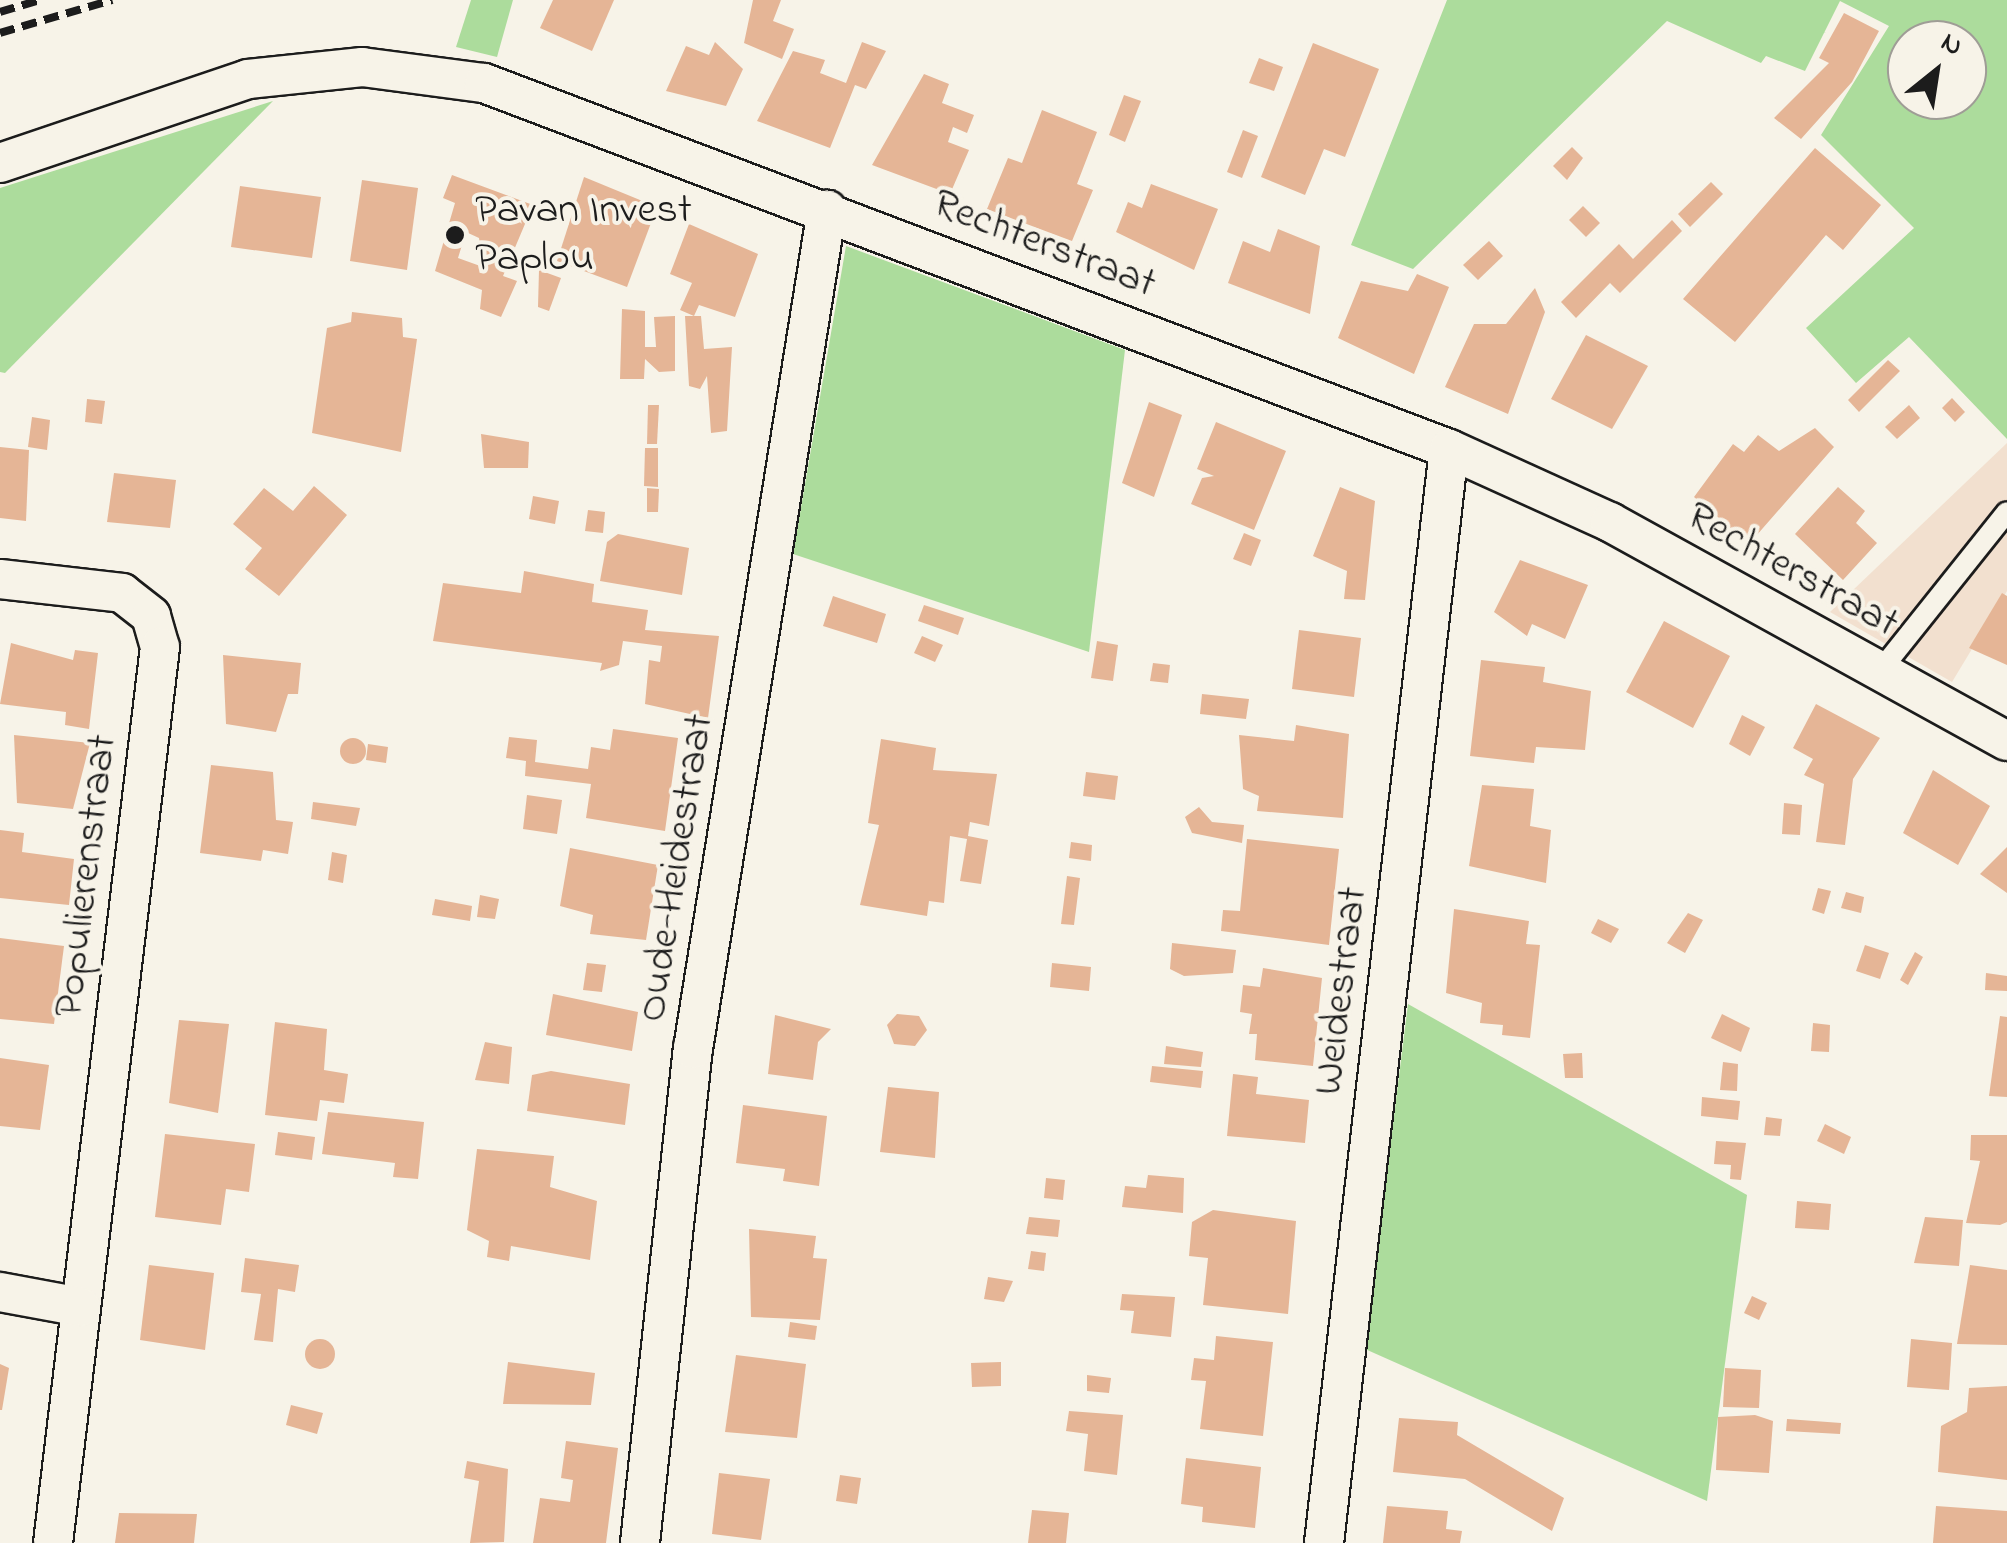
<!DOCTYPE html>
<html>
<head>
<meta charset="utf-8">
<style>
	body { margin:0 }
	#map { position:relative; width:2007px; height:1543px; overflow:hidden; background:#f7f3e8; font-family:"Indie Flower",sans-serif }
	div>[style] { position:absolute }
	.built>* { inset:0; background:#f2e0cf }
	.green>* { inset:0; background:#acdc9c }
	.building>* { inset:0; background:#e5b596 }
	.round { border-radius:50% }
	.roads { filter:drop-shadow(2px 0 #1c1c1c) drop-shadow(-2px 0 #1c1c1c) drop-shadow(0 2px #1c1c1c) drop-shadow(0 -2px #1c1c1c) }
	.lane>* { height:20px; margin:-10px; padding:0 10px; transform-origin:10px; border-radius:10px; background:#f7f3e8 }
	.street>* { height:38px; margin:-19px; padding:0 19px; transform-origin:19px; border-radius:19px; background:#f7f3e8 }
	.rail>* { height:8px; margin-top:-4px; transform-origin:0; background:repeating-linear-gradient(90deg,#1c1c1c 0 15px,transparent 0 23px) }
	.dots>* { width:28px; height:28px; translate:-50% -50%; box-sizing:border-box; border:5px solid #f7f3e8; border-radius:50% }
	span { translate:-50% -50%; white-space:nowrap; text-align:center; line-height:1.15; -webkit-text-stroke:8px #f7f3e8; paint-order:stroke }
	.poi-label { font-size:42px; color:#1c1c1c }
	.left { translate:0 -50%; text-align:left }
	.street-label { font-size:42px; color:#1c1c1c }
	.north { position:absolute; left:1887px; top:20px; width:100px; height:100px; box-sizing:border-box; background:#f7f3e8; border:2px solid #9f9d96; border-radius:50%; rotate:30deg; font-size:28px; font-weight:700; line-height:40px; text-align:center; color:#1c1c1c }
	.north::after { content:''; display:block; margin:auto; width:35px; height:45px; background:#1c1c1c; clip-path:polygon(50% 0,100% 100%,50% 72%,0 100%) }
</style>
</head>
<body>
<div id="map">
	<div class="built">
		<div style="clip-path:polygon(2007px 443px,2007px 591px,1952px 682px,1830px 612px)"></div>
	</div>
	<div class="green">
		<div style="clip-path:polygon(471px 0,513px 0,497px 57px,456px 47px)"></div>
		<div style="clip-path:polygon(evenodd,1447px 0,2007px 0,2007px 439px,1909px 337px,1856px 383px,1806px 328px,1914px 228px,1821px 135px,1889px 26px,1840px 1px,1805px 71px,1766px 56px,1761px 63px,1667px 21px,1413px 269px,1351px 245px,1447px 0,1907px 40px,1967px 40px,1967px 100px,1907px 100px,1907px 40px)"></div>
		<div style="clip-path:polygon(273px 101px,5px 373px,0 372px,0 188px)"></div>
		<div style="clip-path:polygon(846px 246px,1125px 350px,1089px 652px,793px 554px)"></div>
		<div style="clip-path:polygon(1408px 1004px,1747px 1195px,1707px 1501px,1365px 1349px)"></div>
	</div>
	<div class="building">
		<div style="clip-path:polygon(553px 0,614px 0,592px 51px,540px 28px)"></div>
		<div style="clip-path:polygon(753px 0,781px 0,773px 21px,794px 29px,782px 59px,744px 43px)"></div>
		<div style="clip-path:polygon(1844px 13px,1879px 31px,1852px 82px,1801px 139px,1774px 118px,1829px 63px,1819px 58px)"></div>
		<div style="clip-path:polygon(715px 42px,743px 69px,726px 106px,666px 91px,686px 46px,709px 55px)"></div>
		<div style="clip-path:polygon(862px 42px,886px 51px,866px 89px,855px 85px,830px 148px,757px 121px,793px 51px,825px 60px,820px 73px,846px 83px)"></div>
		<div style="clip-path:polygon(1313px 43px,1379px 69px,1345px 157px,1324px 149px,1305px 195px,1261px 177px)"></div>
		<div style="clip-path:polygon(1259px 58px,1283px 67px,1274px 91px,1249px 83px)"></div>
		<div style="clip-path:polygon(924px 74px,949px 84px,942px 103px,974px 115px,967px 133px,953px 127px,948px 142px,969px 150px,950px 194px,872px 165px)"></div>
		<div style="clip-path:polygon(1124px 95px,1141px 101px,1125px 142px,1109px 135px)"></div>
		<div style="clip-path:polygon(1042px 110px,1097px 132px,1077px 184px,1093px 190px,1072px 241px,987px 209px,1008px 158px,1022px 163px)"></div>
		<div style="clip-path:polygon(1243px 130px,1258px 136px,1242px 178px,1227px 172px)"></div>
		<div style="clip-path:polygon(1572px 147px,1583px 158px,1567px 180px,1553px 166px)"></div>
		<div style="clip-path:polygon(1815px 148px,1881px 205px,1843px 250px,1826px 235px,1735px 342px,1683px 299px)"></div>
		<div style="clip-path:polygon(evenodd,452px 175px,533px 205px,503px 276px,517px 281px,501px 317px,480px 309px,482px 290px,435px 271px,455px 203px,443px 198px,452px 175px,466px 232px,479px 238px,483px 267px,458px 258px,466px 232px)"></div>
		<div style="clip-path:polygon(584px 177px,657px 207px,627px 287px,557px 261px)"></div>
		<div style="clip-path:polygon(362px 180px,418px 188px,407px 270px,350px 261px)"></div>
		<div style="clip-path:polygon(1711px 182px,1723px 194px,1690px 227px,1678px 214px)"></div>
		<div style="clip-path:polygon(1151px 184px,1218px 209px,1194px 270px,1116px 232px,1128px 202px,1142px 208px)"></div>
		<div style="clip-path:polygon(240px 186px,321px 197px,312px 258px,231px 247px)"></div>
		<div style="clip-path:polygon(1583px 206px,1600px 223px,1586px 237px,1569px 220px)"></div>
		<div style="clip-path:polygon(1672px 220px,1682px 231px,1620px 293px,1610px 283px,1576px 318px,1561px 302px,1619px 244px,1633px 259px)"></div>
		<div style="clip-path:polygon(689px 224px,758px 254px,735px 317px,699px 305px,694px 316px,680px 310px,692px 283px,670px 274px)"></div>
		<div style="clip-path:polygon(1278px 229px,1320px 246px,1310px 314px,1228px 283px,1243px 241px,1270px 252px)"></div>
		<div style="clip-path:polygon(1489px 241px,1503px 256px,1478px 280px,1463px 265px)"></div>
		<div style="clip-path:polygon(539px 270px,561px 278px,549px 311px,538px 307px)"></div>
		<div style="clip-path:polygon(1417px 274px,1449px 287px,1414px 374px,1338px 338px,1361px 281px,1408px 291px)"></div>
		<div style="clip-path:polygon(1535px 288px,1545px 312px,1508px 414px,1445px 387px,1474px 324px,1506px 324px)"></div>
		<div style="clip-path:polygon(622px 309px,645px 311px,645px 347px,656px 347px,654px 317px,675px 316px,675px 371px,659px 372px,645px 359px,644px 379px,620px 379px)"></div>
		<div style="clip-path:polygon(352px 312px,402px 318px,403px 337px,417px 339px,401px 452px,312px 433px,327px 328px,351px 322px)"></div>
		<div style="clip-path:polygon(685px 316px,701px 316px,704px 349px,732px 347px,727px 431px,711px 433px,707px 376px,700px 389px,689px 386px)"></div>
		<div style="clip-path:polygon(1586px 335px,1648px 366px,1612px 429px,1551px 399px)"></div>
		<div style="clip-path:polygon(1888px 360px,1900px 371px,1859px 412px,1848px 400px)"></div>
		<div style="clip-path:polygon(1952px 398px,1965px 412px,1955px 422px,1942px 408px)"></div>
		<div style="clip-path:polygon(87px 399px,105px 401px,102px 424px,85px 422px)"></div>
		<div style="clip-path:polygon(1149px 402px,1182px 415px,1154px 497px,1122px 483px)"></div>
		<div style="clip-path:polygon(648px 405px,659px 405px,657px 444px,647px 444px)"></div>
		<div style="clip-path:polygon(1909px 405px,1920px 418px,1897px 439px,1885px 427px)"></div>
		<div style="clip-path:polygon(32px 417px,50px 420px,47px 450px,28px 447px)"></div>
		<div style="clip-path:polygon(1216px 422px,1286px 451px,1254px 530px,1191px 504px,1202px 478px,1214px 476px,1197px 469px)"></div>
		<div style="clip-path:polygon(1815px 428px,1834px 447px,1749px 544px,1694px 497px,1733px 444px,1744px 452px,1758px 435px,1779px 451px)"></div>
		<div style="clip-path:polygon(481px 434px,529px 442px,528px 468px,484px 468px)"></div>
		<div style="clip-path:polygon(0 447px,29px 450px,26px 521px,0 518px)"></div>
		<div style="clip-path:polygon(645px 448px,658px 448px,658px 487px,644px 486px)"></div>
		<div style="clip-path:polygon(114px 473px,176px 480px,170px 528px,107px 522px)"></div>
		<div style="clip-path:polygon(314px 486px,347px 515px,279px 596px,245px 569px,262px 548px,233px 524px,264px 488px,293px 511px)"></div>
		<div style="clip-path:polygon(1340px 487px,1375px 501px,1365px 600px,1344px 599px,1347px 571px,1313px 556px)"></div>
		<div style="clip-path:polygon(1838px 487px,1865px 511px,1856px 523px,1877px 543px,1843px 580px,1795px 534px)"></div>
		<div style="clip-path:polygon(647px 488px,659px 489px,658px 512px,647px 512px)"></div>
		<div style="clip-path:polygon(533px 496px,559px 501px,555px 524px,529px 519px)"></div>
		<div style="clip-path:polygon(588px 510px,605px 512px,603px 533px,585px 531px)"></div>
		<div style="clip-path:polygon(1244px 533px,1261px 540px,1251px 566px,1233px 559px)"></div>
		<div style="clip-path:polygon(618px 534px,689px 548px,682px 595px,600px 581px,607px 542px)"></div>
		<div style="clip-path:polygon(1520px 560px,1588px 585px,1565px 639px,1532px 624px,1527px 636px,1494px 612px)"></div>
		<div style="clip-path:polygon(524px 571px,594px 584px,592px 602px,648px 610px,645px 630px,719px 636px,708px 718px,645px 704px,649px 660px,660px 662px,662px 646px,623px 641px,619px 665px,600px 671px,602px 663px,433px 641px,443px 583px,521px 593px)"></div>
		<div style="clip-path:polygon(2002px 593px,2007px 596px,2007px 665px,1969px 648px)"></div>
		<div style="clip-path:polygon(833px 596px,886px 614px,877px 643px,823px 626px)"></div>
		<div style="clip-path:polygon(924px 605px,964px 618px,958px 635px,918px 621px)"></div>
		<div style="clip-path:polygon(1664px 621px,1730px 656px,1693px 728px,1626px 692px)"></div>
		<div style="clip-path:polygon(1299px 630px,1361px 638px,1354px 697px,1292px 689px)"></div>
		<div style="clip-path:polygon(922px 636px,943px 645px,935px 662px,914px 653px)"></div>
		<div style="clip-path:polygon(1097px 641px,1118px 645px,1113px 681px,1091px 678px)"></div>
		<div style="clip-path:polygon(11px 643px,73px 660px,75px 650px,98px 653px,89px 729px,65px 725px,66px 712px,0 704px)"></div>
		<div style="clip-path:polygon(223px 655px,301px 663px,298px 694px,288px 694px,276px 732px,226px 724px)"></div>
		<div style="clip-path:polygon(1481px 660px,1545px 667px,1543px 682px,1591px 691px,1585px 750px,1536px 747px,1534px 763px,1470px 756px)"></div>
		<div style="clip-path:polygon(1153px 663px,1170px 665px,1168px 683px,1150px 681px)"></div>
		<div style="clip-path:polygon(1202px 694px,1249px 699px,1246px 719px,1200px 714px)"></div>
		<div style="clip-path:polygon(1816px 704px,1880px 738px,1853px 779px,1845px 845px,1816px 842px,1824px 784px,1804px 775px,1813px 759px,1793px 748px)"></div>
		<div style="clip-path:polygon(1742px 715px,1765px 727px,1750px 756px,1729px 744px)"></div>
		<div style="clip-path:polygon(1296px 725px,1349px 734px,1343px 818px,1257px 811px,1259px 796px,1243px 789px,1239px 735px,1294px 741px)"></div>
		<div style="clip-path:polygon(613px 729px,678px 738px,665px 831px,586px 818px,591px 784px,525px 776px,526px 761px,506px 758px,509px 737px,537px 740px,535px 762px,588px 769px,591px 747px,610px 750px)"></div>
		<div style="clip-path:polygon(14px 735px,90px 743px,73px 809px,17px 803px)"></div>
		<div class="round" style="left:340px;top:738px;width:26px;height:26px"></div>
		<div style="clip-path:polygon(881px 739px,936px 748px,933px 770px,997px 774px,989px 826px,970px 822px,968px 836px,988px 840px,981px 884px,960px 881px,967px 839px,950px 836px,944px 903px,929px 901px,927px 916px,860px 905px,879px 825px,868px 823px)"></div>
		<div style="clip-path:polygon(368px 744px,388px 747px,386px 763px,366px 760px)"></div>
		<div style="clip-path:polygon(211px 765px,273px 772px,276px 820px,293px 822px,288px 854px,263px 850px,261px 861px,200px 853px)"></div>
		<div style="clip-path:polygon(1933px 770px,1990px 806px,1958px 865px,1903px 833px)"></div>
		<div style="clip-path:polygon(1086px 772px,1118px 776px,1115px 800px,1083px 796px)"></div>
		<div style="clip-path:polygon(1482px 785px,1534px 789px,1530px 826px,1551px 830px,1546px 883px,1469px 866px)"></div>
		<div style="clip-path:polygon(527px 795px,562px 800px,557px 834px,523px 829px)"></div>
		<div style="clip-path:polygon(313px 802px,360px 808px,356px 826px,311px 819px)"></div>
		<div style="clip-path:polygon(1784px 803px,1802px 805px,1800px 835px,1782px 834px)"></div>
		<div style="clip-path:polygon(1199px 807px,1212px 822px,1244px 825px,1242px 843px,1192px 833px,1185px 817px)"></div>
		<div style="clip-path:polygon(0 830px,24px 833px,22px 852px,74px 859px,69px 905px,0 898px)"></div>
		<div style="clip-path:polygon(1247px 839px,1339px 849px,1329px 945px,1221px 931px,1223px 910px,1240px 911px)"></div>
		<div style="clip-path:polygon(1071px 842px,1092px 845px,1091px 861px,1069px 858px)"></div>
		<div style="clip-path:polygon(2007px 847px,2007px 893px,1980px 874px)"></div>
		<div style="clip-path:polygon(570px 848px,658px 865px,646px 940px,590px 934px,593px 915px,560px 906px)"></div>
		<div style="clip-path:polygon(332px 852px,347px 855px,343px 883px,328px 880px)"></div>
		<div style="clip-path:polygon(1067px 876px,1080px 878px,1074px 925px,1061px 924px)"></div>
		<div style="clip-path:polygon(1818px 888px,1831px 891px,1824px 914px,1812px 910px)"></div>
		<div style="clip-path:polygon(1846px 892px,1864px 897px,1861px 913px,1841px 908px)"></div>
		<div style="clip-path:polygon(480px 895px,499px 899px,495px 919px,477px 917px)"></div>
		<div style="clip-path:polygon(435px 899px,472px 906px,470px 921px,432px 915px)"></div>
		<div style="clip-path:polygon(1454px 909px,1529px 921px,1526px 944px,1540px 945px,1530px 1038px,1502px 1035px,1503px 1025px,1480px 1023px,1482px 1003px,1446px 993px)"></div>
		<div style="clip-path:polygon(1688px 913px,1703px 920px,1685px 953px,1667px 943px)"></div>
		<div style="clip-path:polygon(1598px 919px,1619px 929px,1611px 943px,1591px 933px)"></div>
		<div style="clip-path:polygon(0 938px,64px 946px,54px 1024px,0 1019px)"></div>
		<div style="clip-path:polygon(1172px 943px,1236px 950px,1233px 973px,1184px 976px,1170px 969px)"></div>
		<div style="clip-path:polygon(1865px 945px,1889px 953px,1880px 979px,1856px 971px)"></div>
		<div style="clip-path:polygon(1915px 952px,1923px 957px,1908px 985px,1900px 980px)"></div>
		<div style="clip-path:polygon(587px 963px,606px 965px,602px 992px,583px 990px)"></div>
		<div style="clip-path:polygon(1052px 963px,1091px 967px,1089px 991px,1050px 987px)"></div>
		<div style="clip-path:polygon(1263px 968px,1322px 978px,1313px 1066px,1255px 1060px,1257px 1034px,1249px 1034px,1252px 1014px,1240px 1012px,1243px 985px,1260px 987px)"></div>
		<div style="clip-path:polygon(1986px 973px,2007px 976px,2007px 991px,1985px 990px)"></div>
		<div style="clip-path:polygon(553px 994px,638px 1012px,632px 1051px,546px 1035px)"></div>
		<div style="clip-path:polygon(897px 1014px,919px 1016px,927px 1030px,915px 1046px,894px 1044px,887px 1025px)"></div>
		<div style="clip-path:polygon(1722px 1014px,1750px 1028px,1741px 1052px,1711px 1038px)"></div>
		<div style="clip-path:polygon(775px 1015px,831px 1029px,818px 1042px,813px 1080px,768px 1074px)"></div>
		<div style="clip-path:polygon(2000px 1016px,2007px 1017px,2007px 1097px,1989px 1096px)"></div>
		<div style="clip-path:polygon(179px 1020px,229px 1024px,218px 1113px,169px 1103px)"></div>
		<div style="clip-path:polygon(275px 1022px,327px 1029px,324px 1070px,348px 1074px,344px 1103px,320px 1100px,317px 1121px,265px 1115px)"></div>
		<div style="clip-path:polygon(1813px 1023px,1830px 1025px,1829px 1052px,1811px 1051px)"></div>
		<div style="clip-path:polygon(485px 1042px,512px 1047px,509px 1084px,475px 1080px)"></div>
		<div style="clip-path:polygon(1166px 1046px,1203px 1052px,1201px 1067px,1164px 1064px)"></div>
		<div style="clip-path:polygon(1582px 1053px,1583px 1078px,1565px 1078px,1563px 1054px)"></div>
		<div style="clip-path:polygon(0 1058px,49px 1065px,40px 1130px,0 1126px)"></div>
		<div style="clip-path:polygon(1723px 1062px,1738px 1064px,1737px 1091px,1720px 1090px)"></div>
		<div style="clip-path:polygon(1152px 1066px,1203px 1071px,1201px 1088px,1150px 1082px)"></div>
		<div style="clip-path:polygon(551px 1071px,630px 1084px,625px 1125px,527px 1111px,532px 1075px)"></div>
		<div style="clip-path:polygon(1233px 1074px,1258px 1077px,1256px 1094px,1309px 1100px,1305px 1143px,1227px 1136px)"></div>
		<div style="clip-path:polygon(888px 1087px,939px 1092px,935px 1158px,880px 1152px)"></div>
		<div style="clip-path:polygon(1702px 1097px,1740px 1101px,1738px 1120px,1701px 1116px)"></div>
		<div style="clip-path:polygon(743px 1105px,827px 1116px,819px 1186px,783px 1181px,785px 1169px,736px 1163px)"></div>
		<div style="clip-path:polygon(328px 1112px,424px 1122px,418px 1179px,393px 1177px,395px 1163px,322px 1154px)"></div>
		<div style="clip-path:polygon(1766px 1117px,1782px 1119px,1780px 1136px,1764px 1135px)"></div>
		<div style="clip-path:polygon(1825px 1124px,1851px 1137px,1844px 1154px,1817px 1141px)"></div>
		<div style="clip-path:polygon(278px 1132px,315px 1137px,312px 1160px,275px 1155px)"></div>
		<div style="clip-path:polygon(165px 1134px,255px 1144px,249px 1192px,226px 1189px,221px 1225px,155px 1217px)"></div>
		<div style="clip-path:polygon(1971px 1135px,2007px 1135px,2007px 1222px,2000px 1225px,1966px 1223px,1980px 1161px,1970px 1160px)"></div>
		<div style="clip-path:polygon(1716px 1141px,1746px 1143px,1741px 1180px,1730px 1179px,1731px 1165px,1714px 1164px)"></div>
		<div style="clip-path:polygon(477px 1149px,554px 1156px,550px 1187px,597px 1201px,590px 1260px,511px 1246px,509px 1261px,487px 1257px,489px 1241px,467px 1230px)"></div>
		<div style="clip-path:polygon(1148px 1175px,1184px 1178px,1183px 1213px,1122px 1207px,1125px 1186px,1146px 1188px)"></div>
		<div style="clip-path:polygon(1046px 1178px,1065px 1180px,1063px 1200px,1044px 1198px)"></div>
		<div style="clip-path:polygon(1797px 1201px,1831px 1204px,1829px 1230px,1795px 1228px)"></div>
		<div style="clip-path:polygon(1213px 1210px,1296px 1221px,1288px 1314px,1203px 1305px,1208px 1258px,1189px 1256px,1192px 1222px)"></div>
		<div style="clip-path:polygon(1029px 1217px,1060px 1220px,1058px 1237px,1026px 1234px)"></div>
		<div style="clip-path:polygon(1925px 1217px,1963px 1220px,1959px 1266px,1914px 1263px)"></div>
		<div style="clip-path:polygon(749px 1229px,816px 1236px,813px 1258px,827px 1259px,820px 1320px,751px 1317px)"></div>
		<div style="clip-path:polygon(1031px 1251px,1046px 1253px,1044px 1271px,1028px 1269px)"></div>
		<div style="clip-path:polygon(245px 1258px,299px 1265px,295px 1292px,278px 1289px,273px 1342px,254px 1340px,261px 1294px,241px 1292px)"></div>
		<div style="clip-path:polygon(149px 1265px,214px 1273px,205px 1350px,140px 1340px)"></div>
		<div style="clip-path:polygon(1970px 1265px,2007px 1270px,2007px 1345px,1957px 1344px)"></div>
		<div style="clip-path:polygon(988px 1277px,1013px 1281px,1004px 1302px,984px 1299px)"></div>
		<div style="clip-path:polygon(1122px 1294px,1175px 1297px,1171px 1337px,1131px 1333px,1134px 1311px,1120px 1310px)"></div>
		<div style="clip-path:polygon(1752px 1296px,1767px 1303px,1759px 1320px,1744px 1313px)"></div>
		<div style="clip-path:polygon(790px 1322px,817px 1326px,815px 1340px,788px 1337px)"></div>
		<div style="clip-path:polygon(1216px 1336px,1273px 1342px,1263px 1436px,1200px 1429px,1206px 1381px,1191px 1380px,1194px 1358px,1214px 1360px)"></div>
		<div style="clip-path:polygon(1911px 1339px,1952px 1343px,1949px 1390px,1907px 1387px)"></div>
		<div class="round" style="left:305px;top:1339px;width:30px;height:30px"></div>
		<div style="clip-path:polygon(736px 1355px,806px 1364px,797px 1438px,725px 1432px)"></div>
		<div style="clip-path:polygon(508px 1362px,595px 1373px,591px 1405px,503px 1404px)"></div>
		<div style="clip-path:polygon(1001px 1362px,1001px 1386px,972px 1387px,971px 1363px)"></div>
		<div style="clip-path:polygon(0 1364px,9px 1368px,2px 1410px,0 1410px)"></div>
		<div style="clip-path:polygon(1725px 1368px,1761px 1370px,1759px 1408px,1723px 1407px)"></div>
		<div style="clip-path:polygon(1087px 1375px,1111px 1378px,1109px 1393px,1087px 1391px)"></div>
		<div style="clip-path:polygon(2007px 1386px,2007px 1480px,1938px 1472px,1941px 1426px,1967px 1412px,1969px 1388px)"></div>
		<div style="clip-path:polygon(291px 1405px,323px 1413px,317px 1434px,286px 1425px)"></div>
		<div style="clip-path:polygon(1069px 1411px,1123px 1415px,1117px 1475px,1084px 1471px,1088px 1434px,1066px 1431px)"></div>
		<div style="clip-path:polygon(1755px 1415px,1773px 1421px,1769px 1473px,1716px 1470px,1718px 1417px)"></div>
		<div style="clip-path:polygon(1399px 1418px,1458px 1422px,1457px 1435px,1564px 1498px,1552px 1531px,1465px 1479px,1393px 1472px)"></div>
		<div style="clip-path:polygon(1787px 1419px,1841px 1423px,1840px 1434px,1786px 1431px)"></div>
		<div style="clip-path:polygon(566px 1441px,618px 1448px,606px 1543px,533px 1543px,540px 1498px,570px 1502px,573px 1480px,561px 1478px)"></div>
		<div style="clip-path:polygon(1186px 1458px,1261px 1467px,1255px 1528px,1202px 1522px,1203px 1507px,1181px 1504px)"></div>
		<div style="clip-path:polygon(467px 1461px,508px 1469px,504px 1542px,470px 1543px,479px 1481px,464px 1478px)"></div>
		<div style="clip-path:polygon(719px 1473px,770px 1479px,761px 1540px,712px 1534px)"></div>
		<div style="clip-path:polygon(840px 1475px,861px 1478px,857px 1504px,836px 1501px)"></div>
		<div style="clip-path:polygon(1387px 1506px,1448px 1511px,1446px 1529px,1462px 1531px,1460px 1543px,1383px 1543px)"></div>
		<div style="clip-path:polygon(1936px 1506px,2007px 1511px,2007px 1543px,1933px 1543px)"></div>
		<div style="clip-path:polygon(1032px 1510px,1069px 1513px,1066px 1543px,1028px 1543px)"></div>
		<div style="clip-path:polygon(119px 1513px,197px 1514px,194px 1543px,115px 1543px)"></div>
	</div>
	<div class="roads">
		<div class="lane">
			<div style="left:1880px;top:671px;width:203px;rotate:-51.4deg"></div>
		</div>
		<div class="street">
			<div style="left:0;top:163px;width:262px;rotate:-18.7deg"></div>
			<div style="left:248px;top:79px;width:115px;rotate:-6deg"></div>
			<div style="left:362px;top:67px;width:123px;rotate:7.5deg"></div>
			<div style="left:484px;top:83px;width:1032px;rotate:20.77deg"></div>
			<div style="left:1449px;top:449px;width:177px;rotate:24.4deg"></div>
			<div style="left:1610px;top:522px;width:453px;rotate:28.9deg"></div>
			<div style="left:0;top:579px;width:123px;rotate:6.5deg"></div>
			<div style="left:122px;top:593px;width:37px;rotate:38deg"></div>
			<div style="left:151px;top:616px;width:32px;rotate:74deg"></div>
			<div style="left:160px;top:647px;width:902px;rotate:96.81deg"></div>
			<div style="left:0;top:1292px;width:82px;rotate:10.5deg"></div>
			<div style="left:640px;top:1543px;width:497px;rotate:-83.9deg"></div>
			<div style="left:693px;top:1049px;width:850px;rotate:-80.93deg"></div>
			<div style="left:1324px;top:1543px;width:1101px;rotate:-83.48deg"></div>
		</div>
	</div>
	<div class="rail">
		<div style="left:0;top:12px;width:42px;rotate:-16.7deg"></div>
		<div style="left:0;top:33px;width:117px;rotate:-16.4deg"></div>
	</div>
	<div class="dots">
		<div style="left:455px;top:235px;background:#1c1c1c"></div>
	</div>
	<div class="poi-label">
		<span class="left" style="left:475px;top:235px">Pavan Invest<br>Paplou</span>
	</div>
	<div class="street-label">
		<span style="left:1044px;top:245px;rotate:21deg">Rechterstraat</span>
		<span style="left:1792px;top:571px;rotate:29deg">Rechterstraat</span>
		<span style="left:677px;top:868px;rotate:-81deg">Oude-Heidestraat</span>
		<span style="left:87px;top:876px;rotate:-83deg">Populierenstraat</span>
		<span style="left:1342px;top:991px;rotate:-83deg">Weidestraat</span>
	</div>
	<div class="north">N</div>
</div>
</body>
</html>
